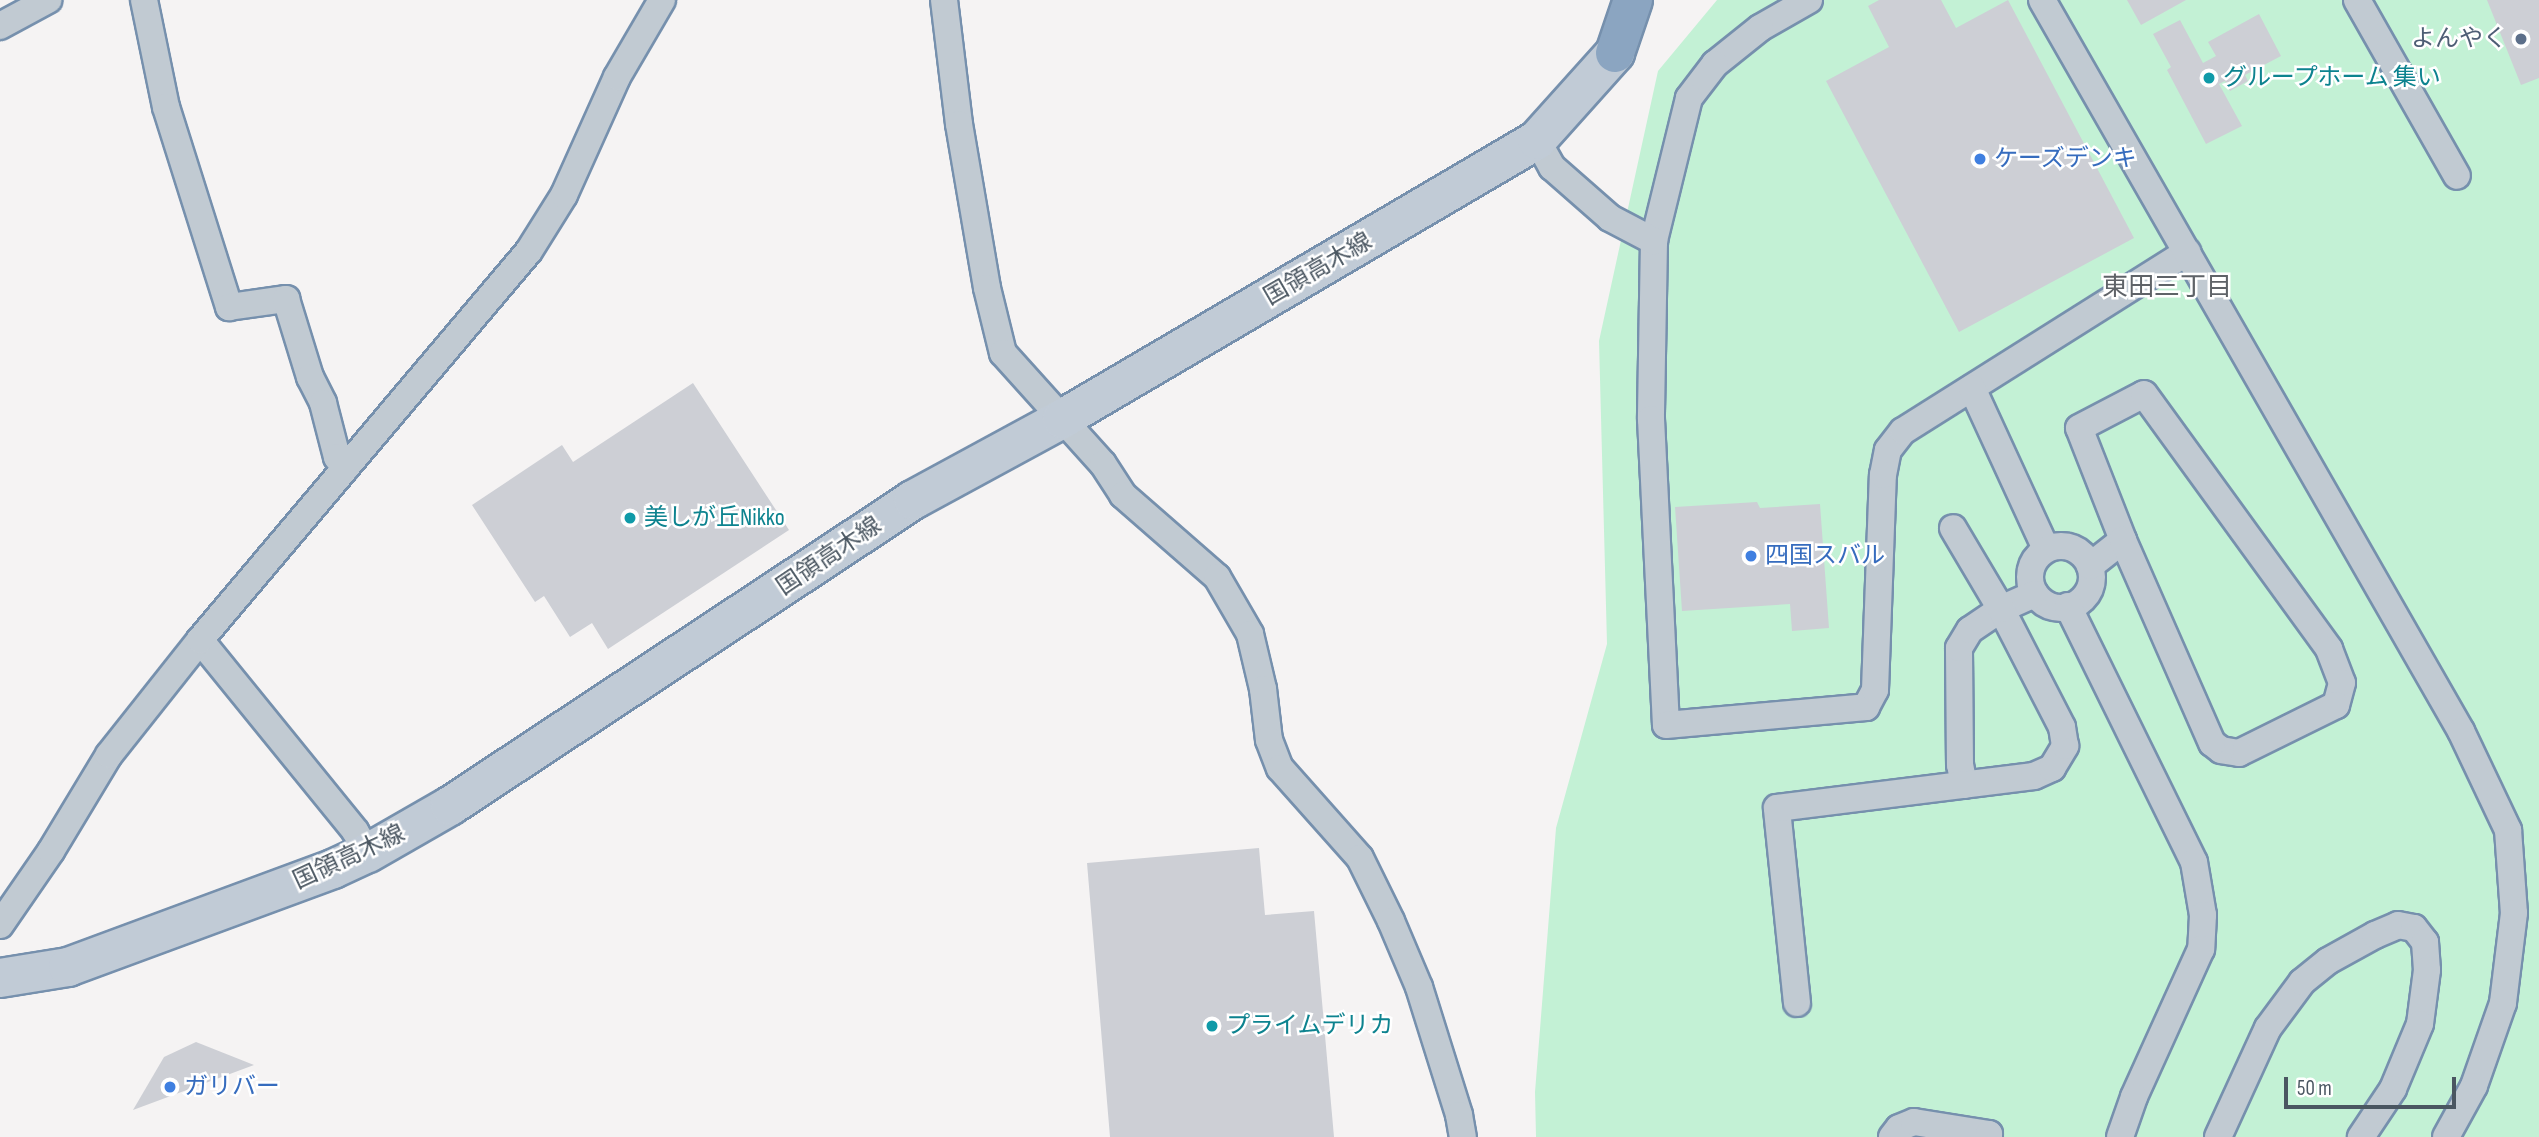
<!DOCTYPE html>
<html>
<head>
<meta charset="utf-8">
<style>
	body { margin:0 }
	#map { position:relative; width:2539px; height:1137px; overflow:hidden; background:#f5f3f3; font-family:"Sofia Sans Condensed","Noto Sans JP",sans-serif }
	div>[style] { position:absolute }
	.green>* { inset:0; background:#c3f1d5 }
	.building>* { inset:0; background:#cdcfd5 }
	.roads { filter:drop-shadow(2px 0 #7690ad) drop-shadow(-2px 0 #7690ad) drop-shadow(0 2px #7690ad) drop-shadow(0 -2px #7690ad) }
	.street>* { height:26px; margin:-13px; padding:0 13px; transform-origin:13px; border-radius:13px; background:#c1cad2 }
	.street>.ring { margin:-13px; padding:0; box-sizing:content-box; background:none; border:26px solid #c1cad2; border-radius:50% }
	.secondary>* { height:38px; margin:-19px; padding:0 19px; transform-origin:19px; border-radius:19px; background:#c1cbd6 }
	.highway>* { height:38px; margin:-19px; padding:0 19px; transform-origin:19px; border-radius:19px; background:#8ba5c1 }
	.dots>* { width:19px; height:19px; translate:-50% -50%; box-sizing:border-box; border:4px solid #fff; border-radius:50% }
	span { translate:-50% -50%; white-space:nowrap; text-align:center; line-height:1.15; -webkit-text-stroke:5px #fff; paint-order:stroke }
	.service-label { font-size:24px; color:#4e5e75 }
	.right { translate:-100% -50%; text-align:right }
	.culture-label { font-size:24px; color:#0d838f }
	.left { translate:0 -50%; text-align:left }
	.shop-label { font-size:24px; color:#366cbe }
	.street-label { font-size:24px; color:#4a5661 }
	.neighbourhood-label { font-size:26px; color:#5f6368 }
	.scale { position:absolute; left:2284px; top:1077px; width:172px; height:32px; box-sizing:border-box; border:4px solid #4a5661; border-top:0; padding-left:9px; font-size:21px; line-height:24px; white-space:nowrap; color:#4a5661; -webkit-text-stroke:5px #fff; paint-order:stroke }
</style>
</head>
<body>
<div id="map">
	<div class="green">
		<div style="clip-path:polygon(1717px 0,2539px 0,2539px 1137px,1536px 1137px,1535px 1092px,1556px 828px,1607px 644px,1599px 341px,1658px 71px)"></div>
	</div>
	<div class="building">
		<div style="clip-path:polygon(1879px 0,1941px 0,1956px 28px,2008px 0,2134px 238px,1959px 332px,1826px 81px,1889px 47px,1868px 6px)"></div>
		<div style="clip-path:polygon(2127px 0,2186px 0,2141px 25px)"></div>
		<div style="clip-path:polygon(2487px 0,2539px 0,2539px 78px,2521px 85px)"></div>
		<div style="clip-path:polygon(2259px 14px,2281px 56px,2245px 75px,2248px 81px,2230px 91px,2225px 81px,2219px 84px,2242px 126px,2206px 144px,2167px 70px,2171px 67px,2153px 34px,2180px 20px,2203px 63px,2216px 56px,2208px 42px)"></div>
		<div style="clip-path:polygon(693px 383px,789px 530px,608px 649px,592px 623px,570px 637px,544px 596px,535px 602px,472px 505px,562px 445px,573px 462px)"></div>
		<div style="clip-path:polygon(1757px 502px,1760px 508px,1820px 504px,1829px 628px,1792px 631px,1790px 604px,1682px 611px,1675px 507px)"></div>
		<div style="clip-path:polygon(1259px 848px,1265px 915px,1314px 911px,1334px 1137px,1110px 1137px,1087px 863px)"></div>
		<div style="clip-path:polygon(196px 1042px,254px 1065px,133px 1110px,164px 1057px)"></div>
	</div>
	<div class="roads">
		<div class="street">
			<div style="left:144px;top:0;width:109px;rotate:78.4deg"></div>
			<div style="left:166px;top:107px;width:210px;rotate:72.5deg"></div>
			<div style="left:229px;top:307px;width:58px;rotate:-8deg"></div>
			<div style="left:286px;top:299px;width:82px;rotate:72.9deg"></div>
			<div style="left:310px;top:377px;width:29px;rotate:63deg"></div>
			<div style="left:323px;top:403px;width:56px;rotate:75.5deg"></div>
			<div style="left:337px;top:457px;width:14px;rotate:54deg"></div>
			<div style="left:944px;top:0;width:125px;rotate:83.1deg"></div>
			<div style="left:959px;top:124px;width:166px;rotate:80.3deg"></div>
			<div style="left:987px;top:288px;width:67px;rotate:76.2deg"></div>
			<div style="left:1003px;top:353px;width:149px;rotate:48deg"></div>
			<div style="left:1103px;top:464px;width:37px;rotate:57deg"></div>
			<div style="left:1123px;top:495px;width:125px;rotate:41.1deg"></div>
			<div style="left:1217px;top:577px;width:66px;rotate:59.9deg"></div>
			<div style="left:1250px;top:634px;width:57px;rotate:76.7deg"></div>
			<div style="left:1263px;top:689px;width:51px;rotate:83.3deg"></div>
			<div style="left:1269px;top:740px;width:30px;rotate:69deg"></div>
			<div style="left:1280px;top:768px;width:120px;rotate:48.4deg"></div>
			<div style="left:1360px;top:858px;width:70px;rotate:63.8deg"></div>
			<div style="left:1391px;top:921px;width:72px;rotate:67deg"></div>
			<div style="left:1419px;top:987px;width:134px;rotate:72.6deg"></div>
			<div style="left:1459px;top:1115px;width:22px;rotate:80deg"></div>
			<div style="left:1809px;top:0;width:56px;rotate:150.3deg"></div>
			<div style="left:1760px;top:28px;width:58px;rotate:141.3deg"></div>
			<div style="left:1715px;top:64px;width:43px;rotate:127.4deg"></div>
			<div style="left:1689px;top:98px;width:147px;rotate:103.8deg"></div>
			<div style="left:1654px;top:241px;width:178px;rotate:91deg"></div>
			<div style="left:1651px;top:419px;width:306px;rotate:87.2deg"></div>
			<div style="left:1666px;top:725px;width:201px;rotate:-5.1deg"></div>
			<div style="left:1866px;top:707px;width:19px;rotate:-62deg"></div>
			<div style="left:1875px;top:690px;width:215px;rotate:-87.9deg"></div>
			<div style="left:1883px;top:475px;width:25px;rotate:-79deg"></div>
			<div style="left:1888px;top:450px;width:24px;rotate:-52deg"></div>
			<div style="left:1903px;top:431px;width:336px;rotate:-32.2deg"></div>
			<div style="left:2042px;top:0;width:843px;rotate:60.18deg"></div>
			<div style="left:2461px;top:731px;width:110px;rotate:64.6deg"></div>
			<div style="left:2508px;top:830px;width:83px;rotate:85.9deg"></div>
			<div style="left:2514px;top:913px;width:91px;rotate:97deg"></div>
			<div style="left:2503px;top:1003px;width:88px;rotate:109.3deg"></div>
			<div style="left:2474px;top:1086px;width:58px;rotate:118.8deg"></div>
			<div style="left:2357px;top:0;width:202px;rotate:60.4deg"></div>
			<div style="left:0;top:26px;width:55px;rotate:-28.4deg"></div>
			<div style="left:1537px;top:140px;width:31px;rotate:61deg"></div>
			<div style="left:1552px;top:167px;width:77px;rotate:41.3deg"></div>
			<div style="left:1610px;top:218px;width:50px;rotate:27.6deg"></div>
			<div style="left:1972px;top:388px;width:177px;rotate:65.3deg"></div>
			<div class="ring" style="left:2030px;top:546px;width:36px;height:36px"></div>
			<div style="left:2090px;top:566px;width:42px;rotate:-38.2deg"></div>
			<div style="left:2123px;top:540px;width:120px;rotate:-111.4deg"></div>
			<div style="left:2079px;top:428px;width:73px;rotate:-27.6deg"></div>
			<div style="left:2144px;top:394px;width:315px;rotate:54deg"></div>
			<div style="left:2329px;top:649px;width:36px;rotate:69deg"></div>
			<div style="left:2342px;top:683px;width:23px;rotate:105deg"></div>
			<div style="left:2336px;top:705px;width:108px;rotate:153.7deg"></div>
			<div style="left:2239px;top:753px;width:18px;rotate:-171deg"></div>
			<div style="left:2221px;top:750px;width:11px;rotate:-142deg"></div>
			<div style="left:2212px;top:743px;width:222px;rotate:-113.7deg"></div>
			<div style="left:2068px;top:606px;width:285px;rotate:63.8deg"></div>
			<div style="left:2194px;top:862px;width:54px;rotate:80.4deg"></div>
			<div style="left:2203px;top:915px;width:34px;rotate:93deg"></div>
			<div style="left:2201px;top:949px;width:162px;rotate:114.4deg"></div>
			<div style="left:2134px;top:1097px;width:42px;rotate:109.3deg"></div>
			<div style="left:200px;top:640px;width:246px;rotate:50.9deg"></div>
			<div style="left:355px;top:831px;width:26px;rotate:59deg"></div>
			<div style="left:1964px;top:785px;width:20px;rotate:-101deg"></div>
			<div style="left:1960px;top:765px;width:117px;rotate:-90.5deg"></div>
			<div style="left:1959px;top:648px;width:21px;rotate:-59deg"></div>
			<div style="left:1970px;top:630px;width:37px;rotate:-34deg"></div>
			<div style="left:2001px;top:609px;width:37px;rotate:-24deg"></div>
			<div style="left:0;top:925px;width:90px;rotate:-55.4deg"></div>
			<div style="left:51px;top:851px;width:112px;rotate:-58.9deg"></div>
			<div style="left:109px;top:755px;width:147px;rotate:-51.6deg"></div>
			<div style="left:200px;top:640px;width:509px;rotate:-49.78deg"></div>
			<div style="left:529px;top:251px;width:66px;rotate:-58deg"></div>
			<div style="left:564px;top:195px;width:129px;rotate:-65.8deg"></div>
			<div style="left:617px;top:77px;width:89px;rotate:-59.7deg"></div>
			<div style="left:1797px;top:1003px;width:196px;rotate:-95.9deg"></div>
			<div style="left:1777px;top:808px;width:259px;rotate:-7.1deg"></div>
			<div style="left:2034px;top:776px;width:20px;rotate:-24deg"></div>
			<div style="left:2052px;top:768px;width:26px;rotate:-59deg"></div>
			<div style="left:2065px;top:746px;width:19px;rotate:-99deg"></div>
			<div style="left:2062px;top:727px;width:133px;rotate:-117.3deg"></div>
			<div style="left:2001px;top:609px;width:94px;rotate:-120.7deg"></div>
			<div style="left:1892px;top:1137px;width:11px;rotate:-52deg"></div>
			<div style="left:1899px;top:1128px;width:16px;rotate:-22deg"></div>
			<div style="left:1914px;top:1122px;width:76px;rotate:9.1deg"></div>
			<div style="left:1989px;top:1134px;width:3px;rotate:90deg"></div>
			<div style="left:2218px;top:1137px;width:120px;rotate:-65.4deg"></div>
			<div style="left:2268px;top:1028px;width:57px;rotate:-53.5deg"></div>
			<div style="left:2302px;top:982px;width:33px;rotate:-39deg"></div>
			<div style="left:2328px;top:961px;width:54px;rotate:-29deg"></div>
			<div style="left:2375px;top:935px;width:25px;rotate:-23deg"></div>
			<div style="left:2398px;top:925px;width:16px;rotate:11deg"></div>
			<div style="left:2414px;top:928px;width:18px;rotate:52deg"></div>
			<div style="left:2425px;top:942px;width:28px;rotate:86deg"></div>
			<div style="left:2427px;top:970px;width:54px;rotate:97.4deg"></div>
			<div style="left:2420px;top:1024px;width:70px;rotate:112.6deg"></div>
			<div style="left:2393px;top:1089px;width:58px;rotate:123.7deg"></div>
		</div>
		<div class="secondary">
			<div style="left:0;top:978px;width:69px;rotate:-9.2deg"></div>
			<div style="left:68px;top:967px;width:283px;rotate:-20.3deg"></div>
			<div style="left:333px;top:869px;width:38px;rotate:-25deg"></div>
			<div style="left:368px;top:853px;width:95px;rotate:-29.8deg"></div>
			<div style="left:450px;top:806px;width:555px;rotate:-33.46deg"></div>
			<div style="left:913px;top:500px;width:170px;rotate:-28.5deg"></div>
			<div style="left:1062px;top:419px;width:551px;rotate:-30.43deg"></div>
			<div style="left:1537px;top:140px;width:117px;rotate:-48.1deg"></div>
		</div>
		<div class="highway">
			<div style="left:1615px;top:53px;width:56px;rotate:-71.2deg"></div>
		</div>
	</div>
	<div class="dots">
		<div style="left:2521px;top:39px;background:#5c6f8a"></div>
		<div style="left:2209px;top:78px;background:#0f9aa8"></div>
		<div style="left:1980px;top:159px;background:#3f7fe0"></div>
		<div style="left:630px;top:518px;background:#0f9aa8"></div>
		<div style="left:1751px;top:556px;background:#3f7fe0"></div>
		<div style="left:1212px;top:1026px;background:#0f9aa8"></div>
		<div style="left:170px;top:1087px;background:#3f7fe0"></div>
	</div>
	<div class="service-label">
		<span class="right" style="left:2507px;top:39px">よんやく</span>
	</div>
	<div class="culture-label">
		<span class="left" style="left:2223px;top:78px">グループホーム 集い</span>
		<span class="left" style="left:644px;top:518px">美しが丘Nikko</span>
		<span class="left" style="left:1226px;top:1026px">プライムデリカ</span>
	</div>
	<div class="shop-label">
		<span class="left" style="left:1994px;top:159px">ケーズデンキ</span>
		<span class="left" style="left:1765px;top:556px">四国スバル</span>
		<span class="left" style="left:184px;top:1087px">ガリバー</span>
	</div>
	<div class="street-label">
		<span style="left:1318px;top:269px;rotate:-30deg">国領高木線</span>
		<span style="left:829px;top:556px;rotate:-34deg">国領高木線</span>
		<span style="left:349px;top:857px;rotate:-25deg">国領高木線</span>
	</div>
	<div class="neighbourhood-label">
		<span style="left:2167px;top:288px">東田三丁目</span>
	</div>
	<div class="scale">50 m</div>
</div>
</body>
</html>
